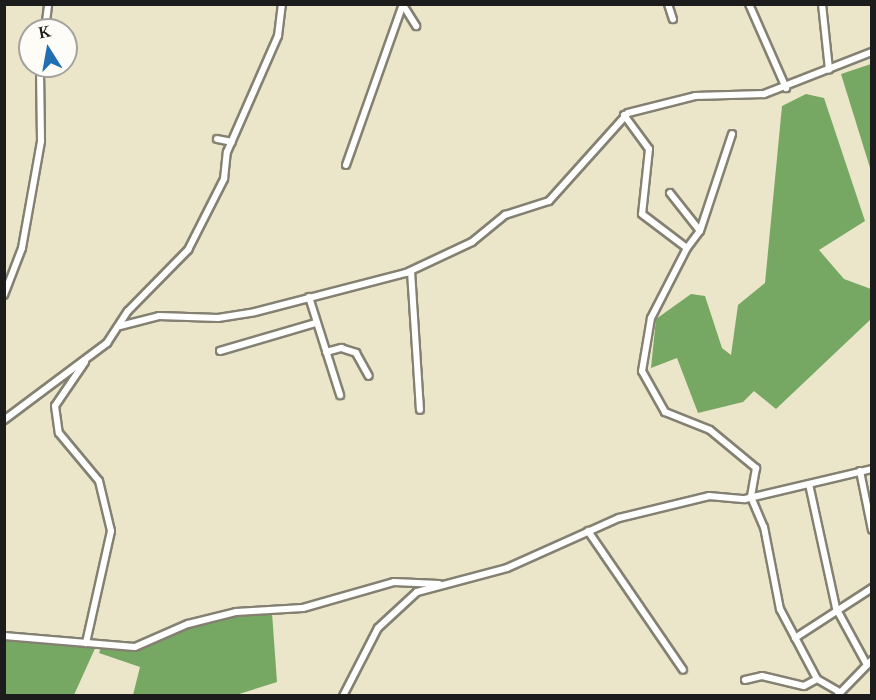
<!DOCTYPE html>
<html>
<head>
<meta charset="utf-8">
<style>
	body { margin:0 }
	#map { position:relative; width:876px; height:700px; overflow:hidden; background:#ebe6c9; font-family:Cardo,serif }
	div>[style] { position:absolute }
	.forest>* { inset:0; background:#76a863 }
	.roads { filter:drop-shadow(2px 0 #848172) drop-shadow(-2px 0 #848172) drop-shadow(0 2px #848172) drop-shadow(0 -2px #848172) }
	.minor>* { height:6px; margin:-3px; padding:0 3px; transform-origin:3px; border-radius:3px; background:#fff }
	span { translate:-50% -50%; white-space:nowrap; text-align:center; line-height:1.15; -webkit-text-stroke:4.5px #fdfcf7; paint-order:stroke }
	.frame { position:absolute; inset:0; border:6px solid #1c1c1c; pointer-events:none }
	.north { position:absolute; left:18px; top:18px; width:60px; height:60px; box-sizing:border-box; background:#fdfcf7; border:2px solid #a3a29f; border-radius:50%; rotate:349deg; font-size:16px; font-weight:700; line-height:24px; text-align:center; color:#1c1c1c }
	.north::after { content:''; display:block; margin:auto; width:21px; height:27px; background:#1f6fb2; clip-path:polygon(50% 0,100% 100%,50% 72%,0 100%) }
</style>
</head>
<body>
<div id="map">
	<div class="forest">
		<div style="clip-path:polygon(871px 64px,872px 64px,871px 171px,841px 74px)"></div>
		<div style="clip-path:polygon(806px 94px,824px 98px,865px 221px,819px 250px,844px 279px,871px 289px,871px 319px,776px 409px,754px 391px,743px 402px,698px 413px,677px 358px,651px 368px,656px 319px,691px 294px,705px 296px,722px 348px,731px 355px,738px 305px,765px 283px,782px 106px)"></div>
		<div style="clip-path:polygon(272px 613px,277px 682px,236px 695px,133px 695px,140px 667px,99px 653px,102px 645px,150px 643px,200px 621px)"></div>
		<div style="clip-path:polygon(4px 637px,97px 644px,74px 695px,5px 695px)"></div>
	</div>
	<div class="roads">
		<div class="minor">
			<div style="left:668px;top:4px;width:16px;rotate:72deg"></div>
			<div style="left:749px;top:4px;width:92px;rotate:66.2deg"></div>
			<div style="left:822px;top:4px;width:66px;rotate:83.9deg"></div>
			<div style="left:403px;top:5px;width:25px;rotate:58deg"></div>
			<div style="left:45px;top:30px;width:26px;rotate:-83deg"></div>
			<div style="left:624px;top:115px;width:42px;rotate:53.7deg"></div>
			<div style="left:649px;top:149px;width:65px;rotate:96.1deg"></div>
			<div style="left:642px;top:214px;width:56px;rotate:37.1deg"></div>
			<div style="left:687px;top:248px;width:79px;rotate:117.2deg"></div>
			<div style="left:651px;top:318px;width:54px;rotate:99.6deg"></div>
			<div style="left:642px;top:371px;width:47px;rotate:60.7deg"></div>
			<div style="left:665px;top:412px;width:48px;rotate:21.8deg"></div>
			<div style="left:710px;top:430px;width:60px;rotate:39.6deg"></div>
			<div style="left:756px;top:468px;width:29px;rotate:100deg"></div>
			<div style="left:751px;top:497px;width:33px;rotate:67deg"></div>
			<div style="left:764px;top:527px;width:84px;rotate:79deg"></div>
			<div style="left:780px;top:609px;width:79px;rotate:62.1deg"></div>
			<div style="left:817px;top:679px;width:24px;rotate:30deg"></div>
			<div style="left:217px;top:139px;width:15px;rotate:11deg"></div>
			<div style="left:346px;top:165px;width:171px;rotate:-70.5deg"></div>
			<div style="left:670px;top:193px;width:48px;rotate:51.7deg"></div>
			<div style="left:687px;top:248px;width:21px;rotate:-53deg"></div>
			<div style="left:700px;top:231px;width:102px;rotate:-71.7deg"></div>
			<div style="left:411px;top:271px;width:139px;rotate:86.3deg"></div>
			<div style="left:4px;top:295px;width:50px;rotate:-69deg"></div>
			<div style="left:22px;top:248px;width:109px;rotate:-79.9deg"></div>
			<div style="left:41px;top:141px;width:75px;rotate:-90.8deg"></div>
			<div style="left:309px;top:297px;width:103px;rotate:72.4deg"></div>
			<div style="left:120px;top:326px;width:40px;rotate:-14.4deg"></div>
			<div style="left:159px;top:316px;width:59px;rotate:1.9deg"></div>
			<div style="left:218px;top:318px;width:37px;rotate:-9deg"></div>
			<div style="left:255px;top:312px;width:156px;rotate:-14.5deg"></div>
			<div style="left:406px;top:273px;width:73px;rotate:-25.2deg"></div>
			<div style="left:472px;top:242px;width:43px;rotate:-39.3deg"></div>
			<div style="left:505px;top:215px;width:46px;rotate:-17.7deg"></div>
			<div style="left:549px;top:201px;width:118px;rotate:-48.1deg"></div>
			<div style="left:628px;top:113px;width:69px;rotate:-14.2deg"></div>
			<div style="left:695px;top:96px;width:69px;rotate:-1.7deg"></div>
			<div style="left:764px;top:94px;width:116px;rotate:-21.3deg"></div>
			<div style="left:220px;top:351px;width:100px;rotate:-16.3deg"></div>
			<div style="left:326px;top:352px;width:16px;rotate:-15deg"></div>
			<div style="left:341px;top:348px;width:16px;rotate:18deg"></div>
			<div style="left:356px;top:353px;width:26px;rotate:61deg"></div>
			<div style="left:85px;top:362px;width:53px;rotate:124.3deg"></div>
			<div style="left:55px;top:406px;width:27px;rotate:82deg"></div>
			<div style="left:59px;top:433px;width:62px;rotate:50.2deg"></div>
			<div style="left:99px;top:481px;width:51px;rotate:76.5deg"></div>
			<div style="left:111px;top:531px;width:115px;rotate:102.6deg"></div>
			<div style="left:4px;top:420px;width:129px;rotate:-36.8deg"></div>
			<div style="left:107px;top:343px;width:38px;rotate:-57deg"></div>
			<div style="left:128px;top:311px;width:86px;rotate:-45.5deg"></div>
			<div style="left:188px;top:250px;width:80px;rotate:-63.1deg"></div>
			<div style="left:224px;top:179px;width:27px;rotate:-84deg"></div>
			<div style="left:227px;top:152px;width:127px;rotate:-66.3deg"></div>
			<div style="left:278px;top:36px;width:32px;rotate:-83deg"></div>
			<div style="left:860px;top:471px;width:60px;rotate:78.5deg"></div>
			<div style="left:809px;top:484px;width:127px;rotate:77.7deg"></div>
			<div style="left:836px;top:608px;width:63px;rotate:61.4deg"></div>
			<div style="left:588px;top:531px;width:168px;rotate:55.6deg"></div>
			<div style="left:4px;top:636px;width:131px;rotate:4.8deg"></div>
			<div style="left:135px;top:647px;width:58px;rotate:-23.5deg"></div>
			<div style="left:188px;top:624px;width:49px;rotate:-14deg"></div>
			<div style="left:236px;top:612px;width:67px;rotate:-3.4deg"></div>
			<div style="left:303px;top:608px;width:95px;rotate:-15.9deg"></div>
			<div style="left:394px;top:582px;width:45px;rotate:2.5deg"></div>
			<div style="left:795px;top:638px;width:92px;rotate:-33deg"></div>
			<div style="left:745px;top:680px;width:17px;rotate:-13deg"></div>
			<div style="left:762px;top:676px;width:43px;rotate:13.4deg"></div>
			<div style="left:804px;top:686px;width:15px;rotate:-28deg"></div>
			<div style="left:343px;top:696px;width:76px;rotate:-62.8deg"></div>
			<div style="left:378px;top:628px;width:53px;rotate:-42.7deg"></div>
			<div style="left:417px;top:592px;width:93px;rotate:-14.9deg"></div>
			<div style="left:507px;top:568px;width:123px;rotate:-24.1deg"></div>
			<div style="left:619px;top:518px;width:93px;rotate:-13.7deg"></div>
			<div style="left:709px;top:496px;width:36px;rotate:5deg"></div>
			<div style="left:745px;top:499px;width:130px;rotate:-13.3deg"></div>
			<div style="left:837px;top:696px;width:50px;rotate:-45.8deg"></div>
		</div>
	</div>
	<div class="frame"></div>
	<div class="north">K</div>
</div>
</body>
</html>
